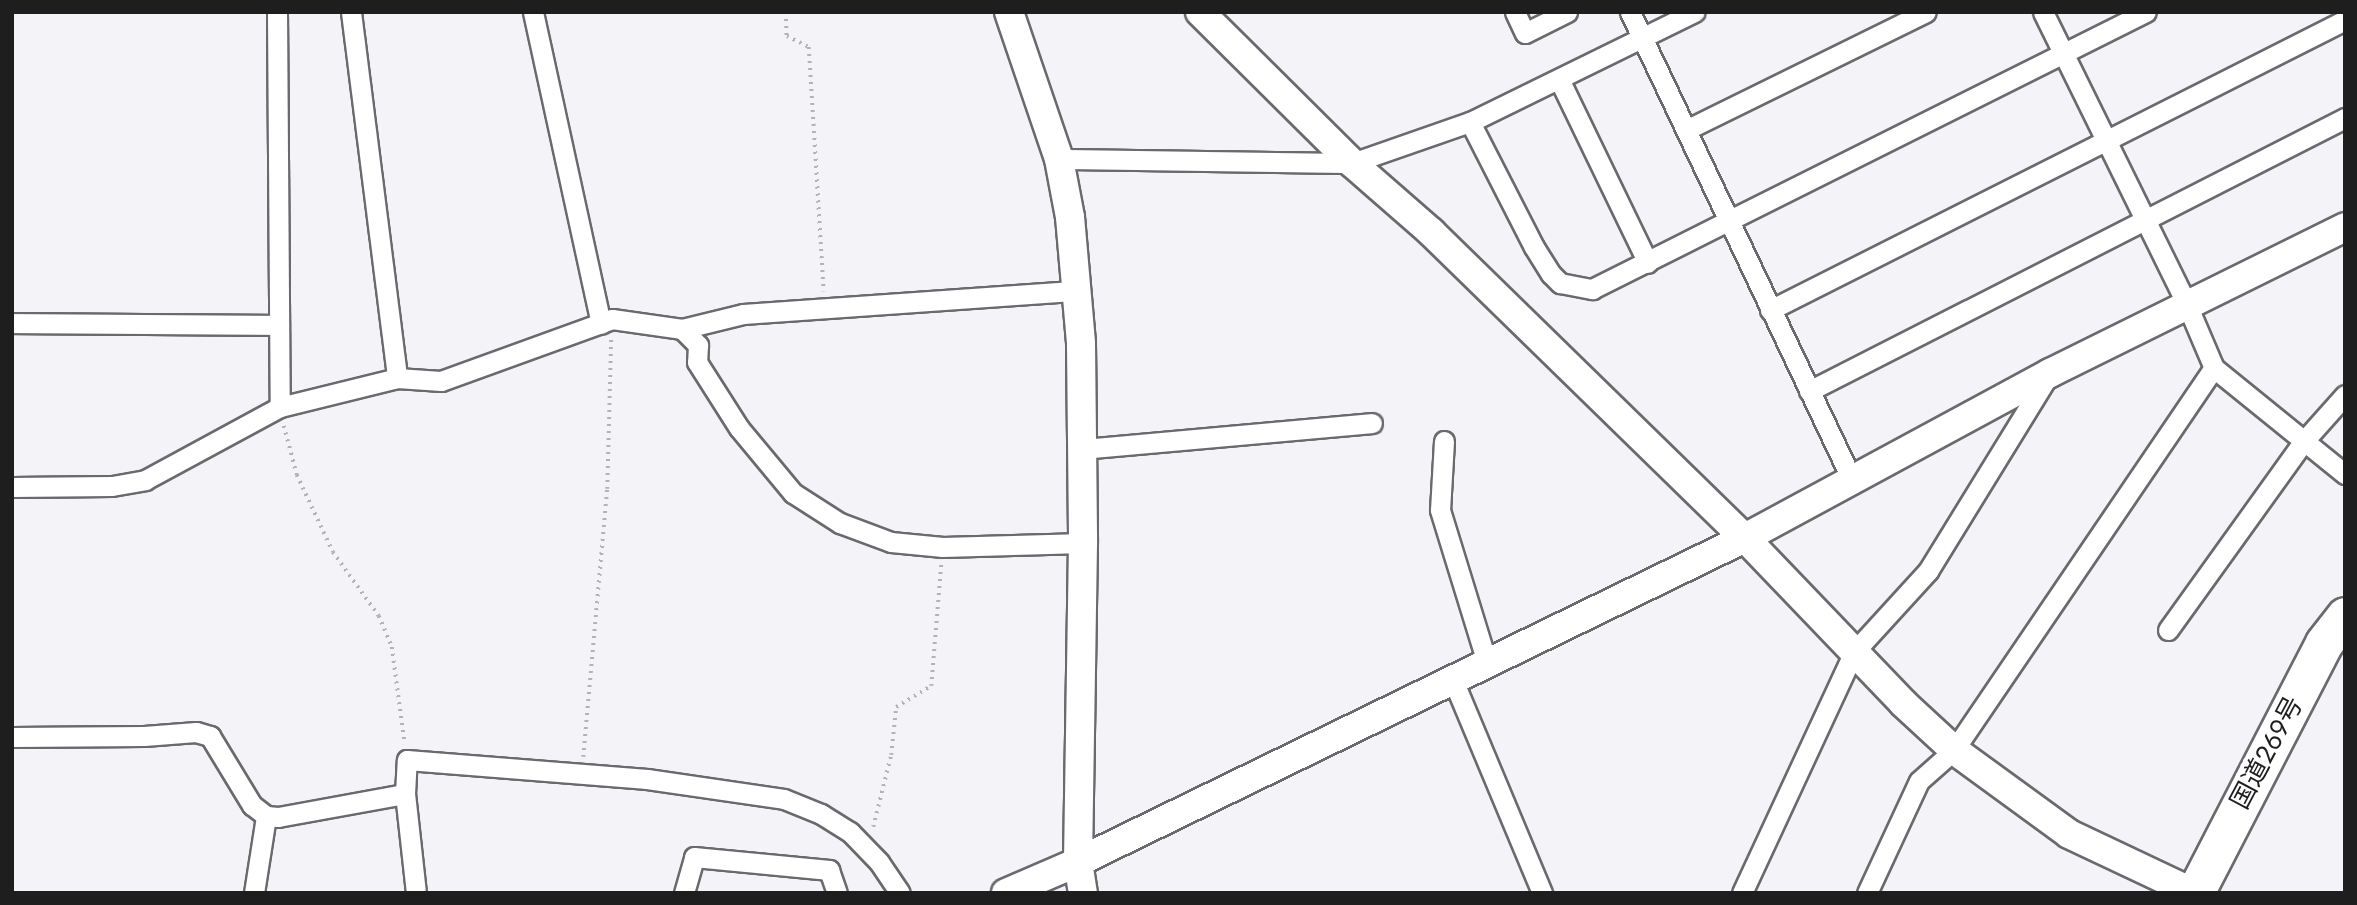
<!DOCTYPE html>
<html>
<head>
<meta charset="utf-8">
<style>
	body { margin:0 }
	#map { position:relative; width:2357px; height:905px; overflow:hidden; background:#f3f3f8; font-family:Jost,"Noto Sans JP",sans-serif }
	div>[style] { position:absolute }
	.path>* { height:3.5px; margin-top:-1.75px; transform-origin:0; background:repeating-linear-gradient(90deg,#b3b3b7 0 2px,transparent 0 7px) }
	.roads { filter:drop-shadow(2px 0 #6a696e) drop-shadow(-2px 0 #6a696e) drop-shadow(0 2px #6a696e) drop-shadow(0 -2px #6a696e) }
	.street>* { height:19px; margin:-9.5px; padding:0 9.5px; transform-origin:9.5px; border-radius:9.5px; background:#fff }
	.secondary>* { height:28px; margin:-14px; padding:0 14px; transform-origin:14px; border-radius:14px; background:#fff }
	.highway>* { height:37px; margin:-18.5px; padding:0 18.5px; transform-origin:18.5px; border-radius:18.5px; background:#fff }
	span { translate:-50% -50%; white-space:nowrap; text-align:center; line-height:1.15; -webkit-text-stroke:7px #fff; paint-order:stroke }
	.street-label { font-size:26px; color:#1e1e1f }
	.frame { position:absolute; inset:0; border:14px solid #1e1e1f; pointer-events:none }
</style>
</head>
<body>
<div id="map">
	<div class="path">
		<div style="left:786px;top:12px;width:24px;rotate:88deg"></div>
		<div style="left:787px;top:36px;width:25px;rotate:27deg"></div>
		<div style="left:809px;top:47px;width:245px;rotate:86.5deg"></div>
		<div style="left:284px;top:426px;width:51px;rotate:75.1deg"></div>
		<div style="left:297px;top:475px;width:85px;rotate:64.9deg"></div>
		<div style="left:333px;top:552px;width:79px;rotate:54.3deg"></div>
		<div style="left:379px;top:616px;width:34px;rotate:67deg"></div>
		<div style="left:392px;top:647px;width:98px;rotate:82.4deg"></div>
		<div style="left:583px;top:757px;width:269px;rotate:-84.9deg"></div>
		<div style="left:607px;top:489px;width:151px;rotate:-88.5deg"></div>
		<div style="left:873px;top:827px;width:74px;rotate:-76deg"></div>
		<div style="left:891px;top:755px;width:48px;rotate:-84.1deg"></div>
		<div style="left:896px;top:707px;width:41px;rotate:-31deg"></div>
		<div style="left:931px;top:686px;width:122px;rotate:-85.3deg"></div>
	</div>
	<div class="roads">
		<div class="street">
			<div style="left:277px;top:12px;width:395px;rotate:89.6deg"></div>
			<div style="left:351px;top:12px;width:369px;rotate:82.8deg"></div>
			<div style="left:533px;top:12px;width:319px;rotate:77.7deg"></div>
			<div style="left:1515px;top:12px;width:23px;rotate:65deg"></div>
			<div style="left:1525px;top:33px;width:47px;rotate:-26.6deg"></div>
			<div style="left:1630px;top:12px;width:518px;rotate:64.62deg"></div>
			<div style="left:2043px;top:12px;width:329px;rotate:63.8deg"></div>
			<div style="left:2188px;top:307px;width:66px;rotate:66.9deg"></div>
			<div style="left:2214px;top:368px;width:169px;rotate:39deg"></div>
			<div style="left:1559px;top:79px;width:204px;rotate:64.2deg"></div>
			<div style="left:1470px;top:122px;width:140px;rotate:62.9deg"></div>
			<div style="left:1534px;top:247px;width:32px;rotate:58deg"></div>
			<div style="left:1551px;top:274px;width:13px;rotate:45deg"></div>
			<div style="left:1560px;top:283px;width:33px;rotate:11deg"></div>
			<div style="left:1592px;top:289px;width:619px;rotate:-26.57deg"></div>
			<div style="left:1686px;top:130px;width:267px;rotate:-26.2deg"></div>
			<div style="left:1059px;top:159px;width:293px;rotate:0.8deg"></div>
			<div style="left:1352px;top:163px;width:125px;rotate:-19.2deg"></div>
			<div style="left:1470px;top:122px;width:250px;rotate:-26.1deg"></div>
			<div style="left:1770px;top:310px;width:644px;rotate:-26.76deg"></div>
			<div style="left:12px;top:323px;width:266px;rotate:0.4deg"></div>
			<div style="left:682px;top:329px;width:63px;rotate:-13.8deg"></div>
			<div style="left:743px;top:314px;width:334px;rotate:-4deg"></div>
			<div style="left:1809px;top:391px;width:602px;rotate:-26.99deg"></div>
			<div style="left:1444px;top:441px;width:69px;rotate:93.3deg"></div>
			<div style="left:1440px;top:510px;width:160px;rotate:72.9deg"></div>
			<div style="left:1082px;top:449px;width:291px;rotate:-5.1deg"></div>
			<div style="left:12px;top:487px;width:100px;rotate:-0.6deg"></div>
			<div style="left:112px;top:486px;width:34px;rotate:-10deg"></div>
			<div style="left:145px;top:480px;width:153px;rotate:-28.4deg"></div>
			<div style="left:280px;top:407px;width:121px;rotate:-13.9deg"></div>
			<div style="left:397px;top:378px;width:44px;rotate:3.9deg"></div>
			<div style="left:441px;top:381px;width:182px;rotate:-19.9deg"></div>
			<div style="left:612px;top:319px;width:71px;rotate:8.1deg"></div>
			<div style="left:682px;top:329px;width:23px;rotate:45deg"></div>
			<div style="left:698px;top:345px;width:17px;rotate:93deg"></div>
			<div style="left:697px;top:362px;width:78px;rotate:57.5deg"></div>
			<div style="left:739px;top:428px;width:85px;rotate:50.3deg"></div>
			<div style="left:793px;top:493px;width:56px;rotate:32.6deg"></div>
			<div style="left:840px;top:523px;width:54px;rotate:20.4deg"></div>
			<div style="left:891px;top:542px;width:52px;rotate:5.5deg"></div>
			<div style="left:943px;top:547px;width:140px;rotate:-1.6deg"></div>
			<div style="left:2168px;top:630px;width:231px;rotate:-54.3deg"></div>
			<div style="left:2303px;top:442px;width:63px;rotate:-48.2deg"></div>
			<div style="left:1453px;top:680px;width:231px;rotate:67.3deg"></div>
			<div style="left:12px;top:737px;width:132px;rotate:-0.4deg"></div>
			<div style="left:144px;top:736px;width:52px;rotate:-4.4deg"></div>
			<div style="left:196px;top:732px;width:15px;rotate:16deg"></div>
			<div style="left:210px;top:736px;width:81px;rotate:58.7deg"></div>
			<div style="left:252px;top:805px;width:18px;rotate:38deg"></div>
			<div style="left:266px;top:816px;width:12px;rotate:5deg"></div>
			<div style="left:278px;top:817px;width:129px;rotate:-10.3deg"></div>
			<div style="left:254px;top:893px;width:78px;rotate:-81.1deg"></div>
			<div style="left:416px;top:893px;width:100px;rotate:-96.3deg"></div>
			<div style="left:405px;top:794px;width:34px;rotate:-87deg"></div>
			<div style="left:407px;top:760px;width:241px;rotate:4.5deg"></div>
			<div style="left:647px;top:779px;width:138px;rotate:8.3deg"></div>
			<div style="left:784px;top:799px;width:40px;rotate:22deg"></div>
			<div style="left:821px;top:814px;width:34px;rotate:32deg"></div>
			<div style="left:850px;top:832px;width:42px;rotate:46deg"></div>
			<div style="left:879px;top:862px;width:37px;rotate:56deg"></div>
			<div style="left:684px;top:893px;width:37px;rotate:-74deg"></div>
			<div style="left:694px;top:857px;width:136px;rotate:5.5deg"></div>
			<div style="left:829px;top:870px;width:24px;rotate:71deg"></div>
			<div style="left:1742px;top:893px;width:266px;rotate:-65.1deg"></div>
			<div style="left:1854px;top:652px;width:110px;rotate:-47.6deg"></div>
			<div style="left:1928px;top:571px;width:229px;rotate:-58.4deg"></div>
			<div style="left:1867px;top:893px;width:123px;rotate:-65.1deg"></div>
			<div style="left:1919px;top:781px;width:47px;rotate:-41.5deg"></div>
			<div style="left:1954px;top:750px;width:462px;rotate:-55.8deg"></div>
		</div>
		<div class="secondary">
			<div style="left:1009px;top:12px;width:155px;rotate:71.2deg"></div>
			<div style="left:1059px;top:159px;width:59px;rotate:79.3deg"></div>
			<div style="left:1070px;top:217px;width:127px;rotate:85deg"></div>
			<div style="left:1081px;top:344px;width:199px;rotate:89.4deg"></div>
			<div style="left:1083px;top:543px;width:319px;rotate:90.9deg"></div>
			<div style="left:1078px;top:862px;width:31px;rotate:81deg"></div>
			<div style="left:1200px;top:12px;width:214px;rotate:44.8deg"></div>
			<div style="left:1352px;top:163px;width:105px;rotate:41.1deg"></div>
			<div style="left:1431px;top:232px;width:438px;rotate:44.3deg"></div>
			<div style="left:1745px;top:538px;width:228px;rotate:46.2deg"></div>
			<div style="left:1903px;top:703px;width:69px;rotate:42.7deg"></div>
			<div style="left:1954px;top:750px;width:142px;rotate:36.1deg"></div>
			<div style="left:2069px;top:834px;width:138px;rotate:25.3deg"></div>
			<div style="left:1006px;top:893px;width:78px;rotate:-23.3deg"></div>
			<div style="left:1078px;top:862px;width:742px;rotate:-25.91deg"></div>
			<div style="left:1745px;top:538px;width:347px;rotate:-28.4deg"></div>
			<div style="left:2050px;top:373px;width:329px;rotate:-26.3deg"></div>
		</div>
		<div class="highway">
			<div style="left:2195px;top:893px;width:281px;rotate:-62.7deg"></div>
			<div style="left:2324px;top:643px;width:34px;rotate:-52deg"></div>
		</div>
	</div>
	<div class="street-label">
		<span style="left:2267px;top:753px;rotate:-62deg">国道269号</span>
	</div>
	<div class="frame"></div>
</div>
</body>
</html>
